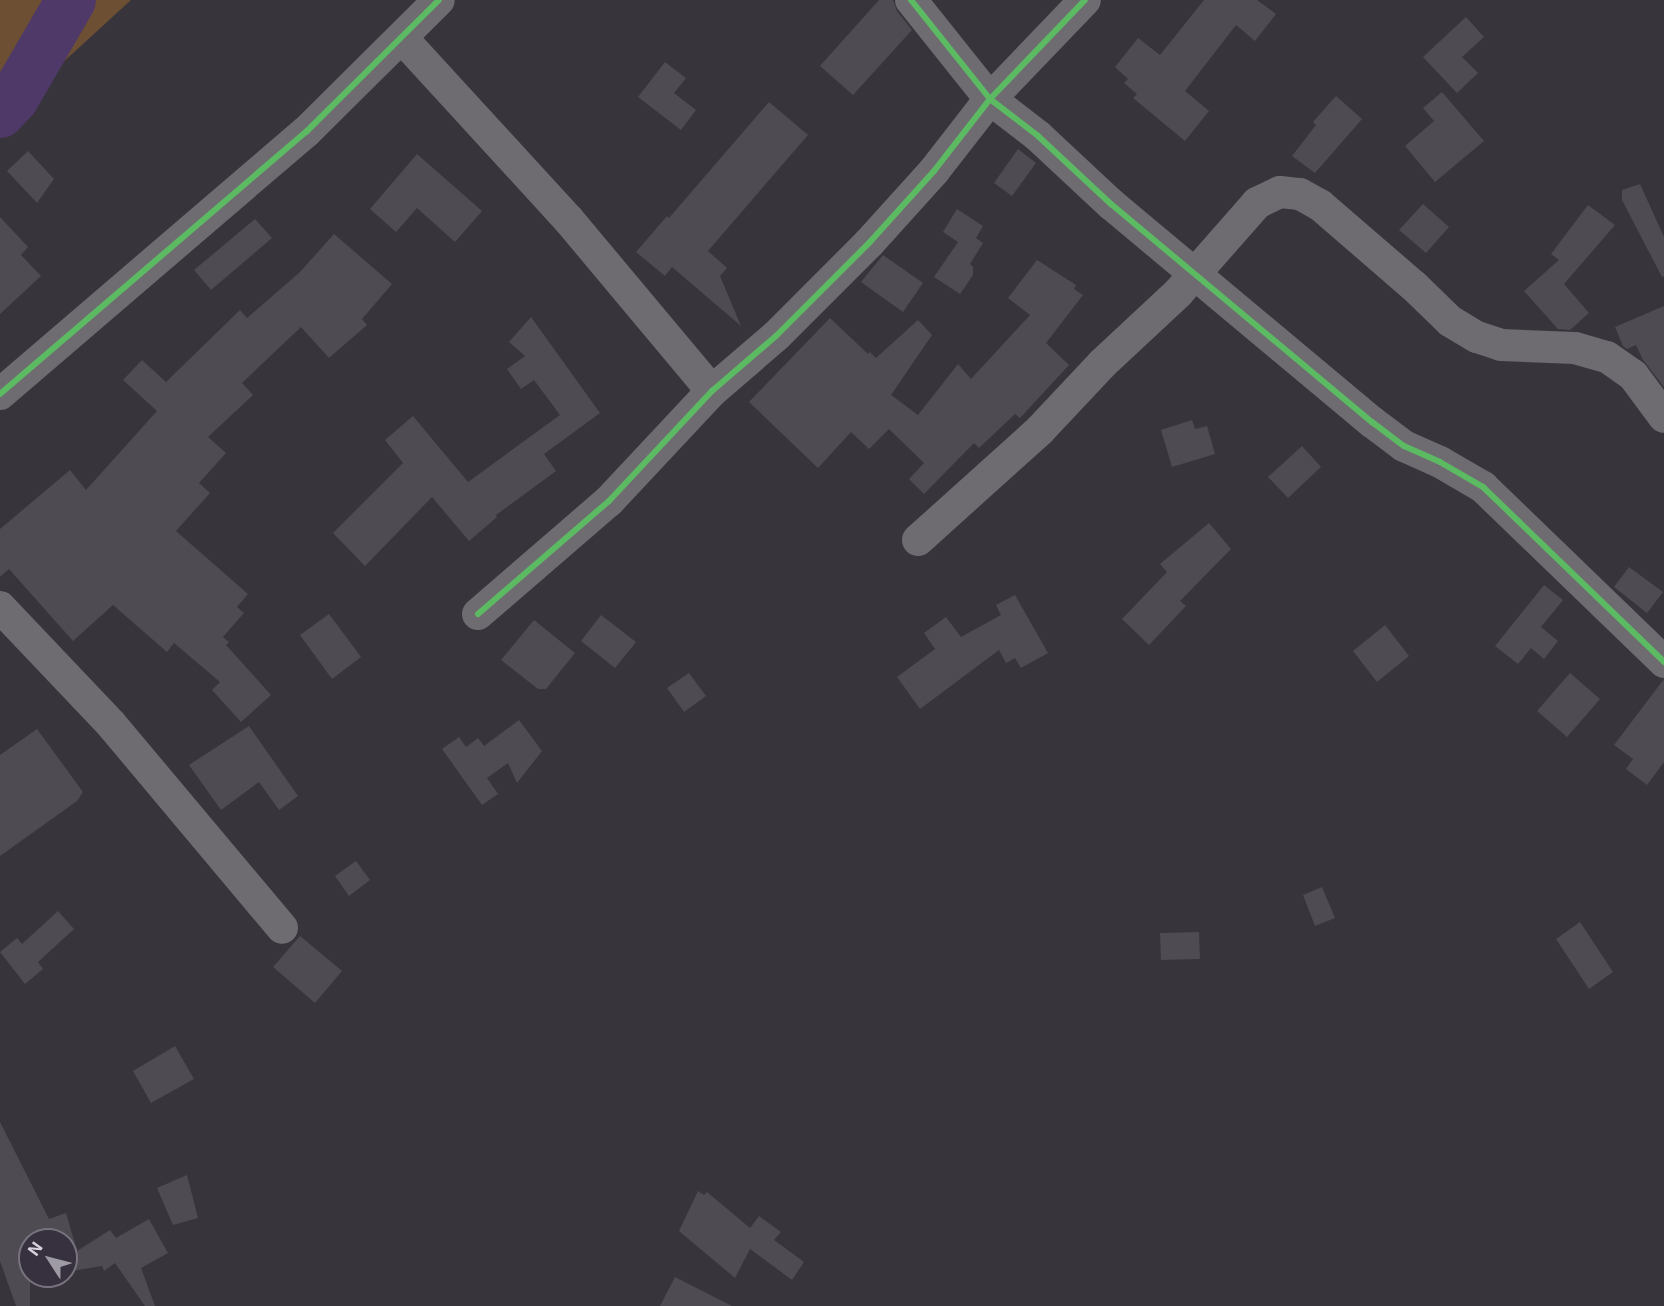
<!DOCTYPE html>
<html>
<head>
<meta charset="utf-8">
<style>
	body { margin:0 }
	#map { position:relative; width:1664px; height:1306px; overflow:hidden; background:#38343c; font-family:Inter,sans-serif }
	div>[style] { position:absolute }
	.green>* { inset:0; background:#6d4f33 }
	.river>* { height:50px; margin:-25px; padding:0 25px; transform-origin:25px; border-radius:25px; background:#4f3969 }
	.building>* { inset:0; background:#4e4b52 }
	.street>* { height:32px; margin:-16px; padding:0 16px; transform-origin:16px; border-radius:16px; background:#6e6b71 }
	.cycleway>* { height:6px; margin:-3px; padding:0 3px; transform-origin:3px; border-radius:3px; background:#5cba63 }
	span { translate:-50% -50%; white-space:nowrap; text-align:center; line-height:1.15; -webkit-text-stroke:6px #37313f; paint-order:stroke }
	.north { position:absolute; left:18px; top:1228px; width:60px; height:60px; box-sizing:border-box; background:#37313f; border:2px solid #77727e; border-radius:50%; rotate:306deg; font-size:16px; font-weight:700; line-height:24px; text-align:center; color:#d7d3dc }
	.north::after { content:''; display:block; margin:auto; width:21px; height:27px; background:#9f9ba4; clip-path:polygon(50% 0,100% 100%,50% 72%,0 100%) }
</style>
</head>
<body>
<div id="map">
	<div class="green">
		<div style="clip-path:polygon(0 0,131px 0,0 120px)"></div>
	</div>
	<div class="river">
		<div style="left:0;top:113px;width:21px;rotate:-47deg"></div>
		<div style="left:14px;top:98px;width:113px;rotate:-59.8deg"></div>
	</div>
	<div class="building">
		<div style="clip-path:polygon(879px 0,893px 0,897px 11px,912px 30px,853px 95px,820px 66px)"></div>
		<div style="clip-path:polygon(1204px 0,1257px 0,1276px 14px,1255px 41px,1236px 25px,1185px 91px,1209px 111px,1185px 141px,1133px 98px,1137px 94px,1124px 83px,1128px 79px,1115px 67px,1138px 38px,1160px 55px)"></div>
		<div style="clip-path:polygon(1466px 17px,1484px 37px,1462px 57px,1478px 73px,1457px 93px,1423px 57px)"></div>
		<div style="clip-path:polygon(665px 62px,686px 78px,674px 93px,696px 110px,681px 130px,638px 97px)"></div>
		<div style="clip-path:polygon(1442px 92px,1484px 141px,1435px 182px,1405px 146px,1434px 121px,1423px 108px)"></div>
		<div style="clip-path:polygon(1336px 96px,1362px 119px,1315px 173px,1292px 156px,1316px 125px,1313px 122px)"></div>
		<div style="clip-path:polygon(769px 102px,808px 135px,708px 251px,727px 268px,720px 276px,741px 326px,672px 267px,665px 276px,636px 252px,667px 216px,669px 218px)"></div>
		<div style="clip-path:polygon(1018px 149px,1036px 163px,1012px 196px,994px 183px)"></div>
		<div style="clip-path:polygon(28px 151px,54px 179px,37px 203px,7px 171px)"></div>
		<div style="clip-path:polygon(417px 154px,482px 211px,455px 242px,417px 208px,396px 232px,370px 209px)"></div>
		<div style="clip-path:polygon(1640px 184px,1664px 237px,1664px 276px,1662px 277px,1622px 200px,1622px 190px)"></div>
		<div style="clip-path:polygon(1423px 204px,1449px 227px,1426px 253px,1399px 230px)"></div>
		<div style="clip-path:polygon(1588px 205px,1615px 225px,1564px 284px,1589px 313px,1570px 330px,1558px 329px,1524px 291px,1559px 260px,1551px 254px)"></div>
		<div style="clip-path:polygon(957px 209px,983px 226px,976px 238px,983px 243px,970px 264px,973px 267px,973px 275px,960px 294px,934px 277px,958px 242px,943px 232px)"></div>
		<div style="clip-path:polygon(0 217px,28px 247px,21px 255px,41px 276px,0 314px)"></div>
		<div style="clip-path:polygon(255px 219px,272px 238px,211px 290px,194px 270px)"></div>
		<div style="clip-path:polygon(334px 234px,392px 284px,362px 319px,367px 325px,329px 358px,301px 327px,242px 383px,253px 395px,208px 437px,226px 453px,199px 483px,210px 493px,176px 531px,248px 594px,237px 607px,244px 613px,223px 637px,229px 642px,226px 645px,271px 695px,241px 722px,212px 690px,220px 682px,174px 643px,167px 652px,113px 605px,73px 641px,9px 569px,0 577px,0 529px,70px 470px,86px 490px,157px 411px,123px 380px,142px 360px,166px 382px,240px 310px,247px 318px,300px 272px)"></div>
		<div style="clip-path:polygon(883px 255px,923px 283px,903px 312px,861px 282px)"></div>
		<div style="clip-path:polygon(1037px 260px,1076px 285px,1074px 289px,1083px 295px,1046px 343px,1069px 365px,1020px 418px,1015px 414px,979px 448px,974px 443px,924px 494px,909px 479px,924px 463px,889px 429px,869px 449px,851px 432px,818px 468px,749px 402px,830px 318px,868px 354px,870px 352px,876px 358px,918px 320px,932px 335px,891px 395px,918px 415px,958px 364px,971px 379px,1030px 315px,1008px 298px)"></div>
		<div style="clip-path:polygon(1664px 306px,1664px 387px,1643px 360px,1636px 345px,1627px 349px,1623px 346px,1615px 327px)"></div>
		<div style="clip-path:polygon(531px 317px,600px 413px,544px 454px,556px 471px,496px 515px,497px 517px,469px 541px,432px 497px,365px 566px,333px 533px,403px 463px,385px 440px,413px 416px,468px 482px,560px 415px,534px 380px,521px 389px,507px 369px,525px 356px,509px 342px)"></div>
		<div style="clip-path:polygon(1192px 420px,1195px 429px,1207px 426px,1215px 454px,1172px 467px,1161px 430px)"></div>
		<div style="clip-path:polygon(1302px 446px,1321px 467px,1288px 498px,1268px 477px)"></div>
		<div style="clip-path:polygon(1209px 523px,1231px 549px,1180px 601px,1186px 606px,1149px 645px,1122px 619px,1167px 572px,1160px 564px)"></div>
		<div style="clip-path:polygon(1629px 567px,1663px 592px,1647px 613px,1614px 587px)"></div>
		<div style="clip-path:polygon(1544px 585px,1563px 600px,1541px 627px,1558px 641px,1544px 659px,1531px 648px,1518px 664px,1495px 646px)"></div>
		<div style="clip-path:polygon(1015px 595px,1048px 653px,1021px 668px,1015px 658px,1006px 663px,999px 650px,920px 709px,897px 677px,935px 649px,924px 633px,946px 617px,961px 637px,1001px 615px,996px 605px)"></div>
		<div style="clip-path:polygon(329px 614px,361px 657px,332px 679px,300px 635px)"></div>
		<div style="clip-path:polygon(601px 615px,636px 642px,615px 668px,581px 641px)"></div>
		<div style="clip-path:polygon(534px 620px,575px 653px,546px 689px,538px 689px,501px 660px)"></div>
		<div style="clip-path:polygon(1385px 625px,1409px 656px,1377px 682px,1353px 651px)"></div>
		<div style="clip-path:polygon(689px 673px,706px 696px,684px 712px,667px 688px)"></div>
		<div style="clip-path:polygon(1570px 673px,1600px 699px,1567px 737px,1537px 711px)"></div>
		<div style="clip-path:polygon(1664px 679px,1664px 762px,1647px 785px,1626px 769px,1633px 759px,1614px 745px)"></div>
		<div style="clip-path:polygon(519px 720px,542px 751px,517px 783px,508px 763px,487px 778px,498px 794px,482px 805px,442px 749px,459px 737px,466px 747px,478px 738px,484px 746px)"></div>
		<div style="clip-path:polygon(249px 726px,298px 796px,279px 810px,259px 782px,221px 810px,189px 765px)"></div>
		<div style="clip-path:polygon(37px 729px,83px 792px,77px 801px,0 856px,0 755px)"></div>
		<div style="clip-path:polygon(356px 861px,370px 880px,349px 896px,335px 876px)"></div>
		<div style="clip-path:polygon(1322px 887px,1335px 918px,1315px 926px,1303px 895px)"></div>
		<div style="clip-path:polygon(58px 911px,74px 929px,38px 962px,43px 969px,25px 984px,0 952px,17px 938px,22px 944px)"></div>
		<div style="clip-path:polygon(1580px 922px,1613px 972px,1589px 989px,1556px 939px)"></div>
		<div style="clip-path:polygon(1199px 932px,1200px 959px,1161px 960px,1160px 933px)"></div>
		<div style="clip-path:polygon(300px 936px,342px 971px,315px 1003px,273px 967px)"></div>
		<div style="clip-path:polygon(175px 1046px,194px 1079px,151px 1103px,133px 1071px)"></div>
		<div style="clip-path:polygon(0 1122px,49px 1219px,66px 1213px,77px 1251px,110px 1230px,116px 1238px,149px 1219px,168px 1253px,141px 1268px,155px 1306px,145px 1306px,115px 1263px,104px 1271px,102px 1266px,66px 1272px,66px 1240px,30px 1240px,30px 1276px,42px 1276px,30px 1278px,30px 1306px,16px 1306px,0 1261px)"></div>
		<div style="clip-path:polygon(187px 1175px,198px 1218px,173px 1225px,157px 1188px)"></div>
		<div style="clip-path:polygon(698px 1191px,704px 1195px,707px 1192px,750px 1228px,759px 1216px,781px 1232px,774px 1240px,804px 1262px,792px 1280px,750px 1249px,735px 1278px,679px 1231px)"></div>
		<div style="clip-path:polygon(675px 1277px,732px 1306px,660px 1306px)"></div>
	</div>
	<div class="street">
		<div style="left:911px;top:0;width:127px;rotate:51.4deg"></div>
		<div style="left:990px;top:99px;width:61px;rotate:37.6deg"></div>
		<div style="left:1038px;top:136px;width:100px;rotate:43deg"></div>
		<div style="left:1111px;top:204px;width:340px;rotate:39.9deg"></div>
		<div style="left:1372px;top:422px;width:40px;rotate:37deg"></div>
		<div style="left:1404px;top:446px;width:39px;rotate:24deg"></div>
		<div style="left:1440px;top:462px;width:50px;rotate:30.2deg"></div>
		<div style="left:1483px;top:487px;width:252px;rotate:44deg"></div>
		<div style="left:402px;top:38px;width:246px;rotate:47.5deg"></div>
		<div style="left:568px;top:219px;width:224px;rotate:50.1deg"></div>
		<div style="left:0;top:394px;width:403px;rotate:-40.6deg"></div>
		<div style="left:306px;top:132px;width:187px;rotate:-44.8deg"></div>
		<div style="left:918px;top:540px;width:164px;rotate:-42deg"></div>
		<div style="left:1040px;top:430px;width:92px;rotate:-46.8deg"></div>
		<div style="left:1103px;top:363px;width:103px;rotate:-43deg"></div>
		<div style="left:1178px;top:293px;width:120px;rotate:-48.7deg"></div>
		<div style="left:1257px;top:203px;width:25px;rotate:-26deg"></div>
		<div style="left:1280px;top:192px;width:20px;rotate:6deg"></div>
		<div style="left:1300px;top:194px;width:23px;rotate:29deg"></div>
		<div style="left:1320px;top:205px;width:124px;rotate:40.8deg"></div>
		<div style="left:1414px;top:286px;width:50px;rotate:44.2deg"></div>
		<div style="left:1450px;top:321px;width:31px;rotate:31deg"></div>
		<div style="left:1477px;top:337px;width:25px;rotate:18deg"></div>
		<div style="left:1501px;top:345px;width:74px;rotate:2.3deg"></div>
		<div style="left:1575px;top:348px;width:33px;rotate:16deg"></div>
		<div style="left:1607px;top:357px;width:32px;rotate:35deg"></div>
		<div style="left:1633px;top:375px;width:52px;rotate:53.6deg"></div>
		<div style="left:0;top:607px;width:161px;rotate:46.5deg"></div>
		<div style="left:111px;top:724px;width:266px;rotate:50deg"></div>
		<div style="left:478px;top:614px;width:173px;rotate:-40.8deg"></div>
		<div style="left:609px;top:501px;width:151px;rotate:-46.9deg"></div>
		<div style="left:712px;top:391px;width:84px;rotate:-40.7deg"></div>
		<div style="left:776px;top:336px;width:132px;rotate:-45deg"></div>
		<div style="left:869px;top:243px;width:97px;rotate:-47.9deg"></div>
		<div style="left:934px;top:171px;width:91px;rotate:-52.1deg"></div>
		<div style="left:990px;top:99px;width:137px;rotate:-46.2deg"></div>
	</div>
	<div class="cycleway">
		<div style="left:911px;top:0;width:127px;rotate:51.4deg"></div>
		<div style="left:990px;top:99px;width:61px;rotate:37.6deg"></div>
		<div style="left:1038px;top:136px;width:100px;rotate:43deg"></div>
		<div style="left:1111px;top:204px;width:340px;rotate:39.9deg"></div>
		<div style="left:1372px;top:422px;width:40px;rotate:37deg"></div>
		<div style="left:1404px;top:446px;width:39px;rotate:24deg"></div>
		<div style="left:1440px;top:462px;width:50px;rotate:30.2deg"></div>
		<div style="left:1483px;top:487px;width:252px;rotate:44deg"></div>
		<div style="left:0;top:394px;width:403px;rotate:-40.6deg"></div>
		<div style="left:306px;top:132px;width:187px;rotate:-44.8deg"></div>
		<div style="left:478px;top:614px;width:173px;rotate:-40.8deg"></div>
		<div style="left:609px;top:501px;width:151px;rotate:-46.9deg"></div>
		<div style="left:712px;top:391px;width:84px;rotate:-40.7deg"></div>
		<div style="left:776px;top:336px;width:132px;rotate:-45deg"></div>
		<div style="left:869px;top:243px;width:97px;rotate:-47.9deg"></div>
		<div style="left:934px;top:171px;width:91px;rotate:-52.1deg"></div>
		<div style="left:990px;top:99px;width:137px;rotate:-46.2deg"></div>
	</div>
	<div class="north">N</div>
</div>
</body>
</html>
